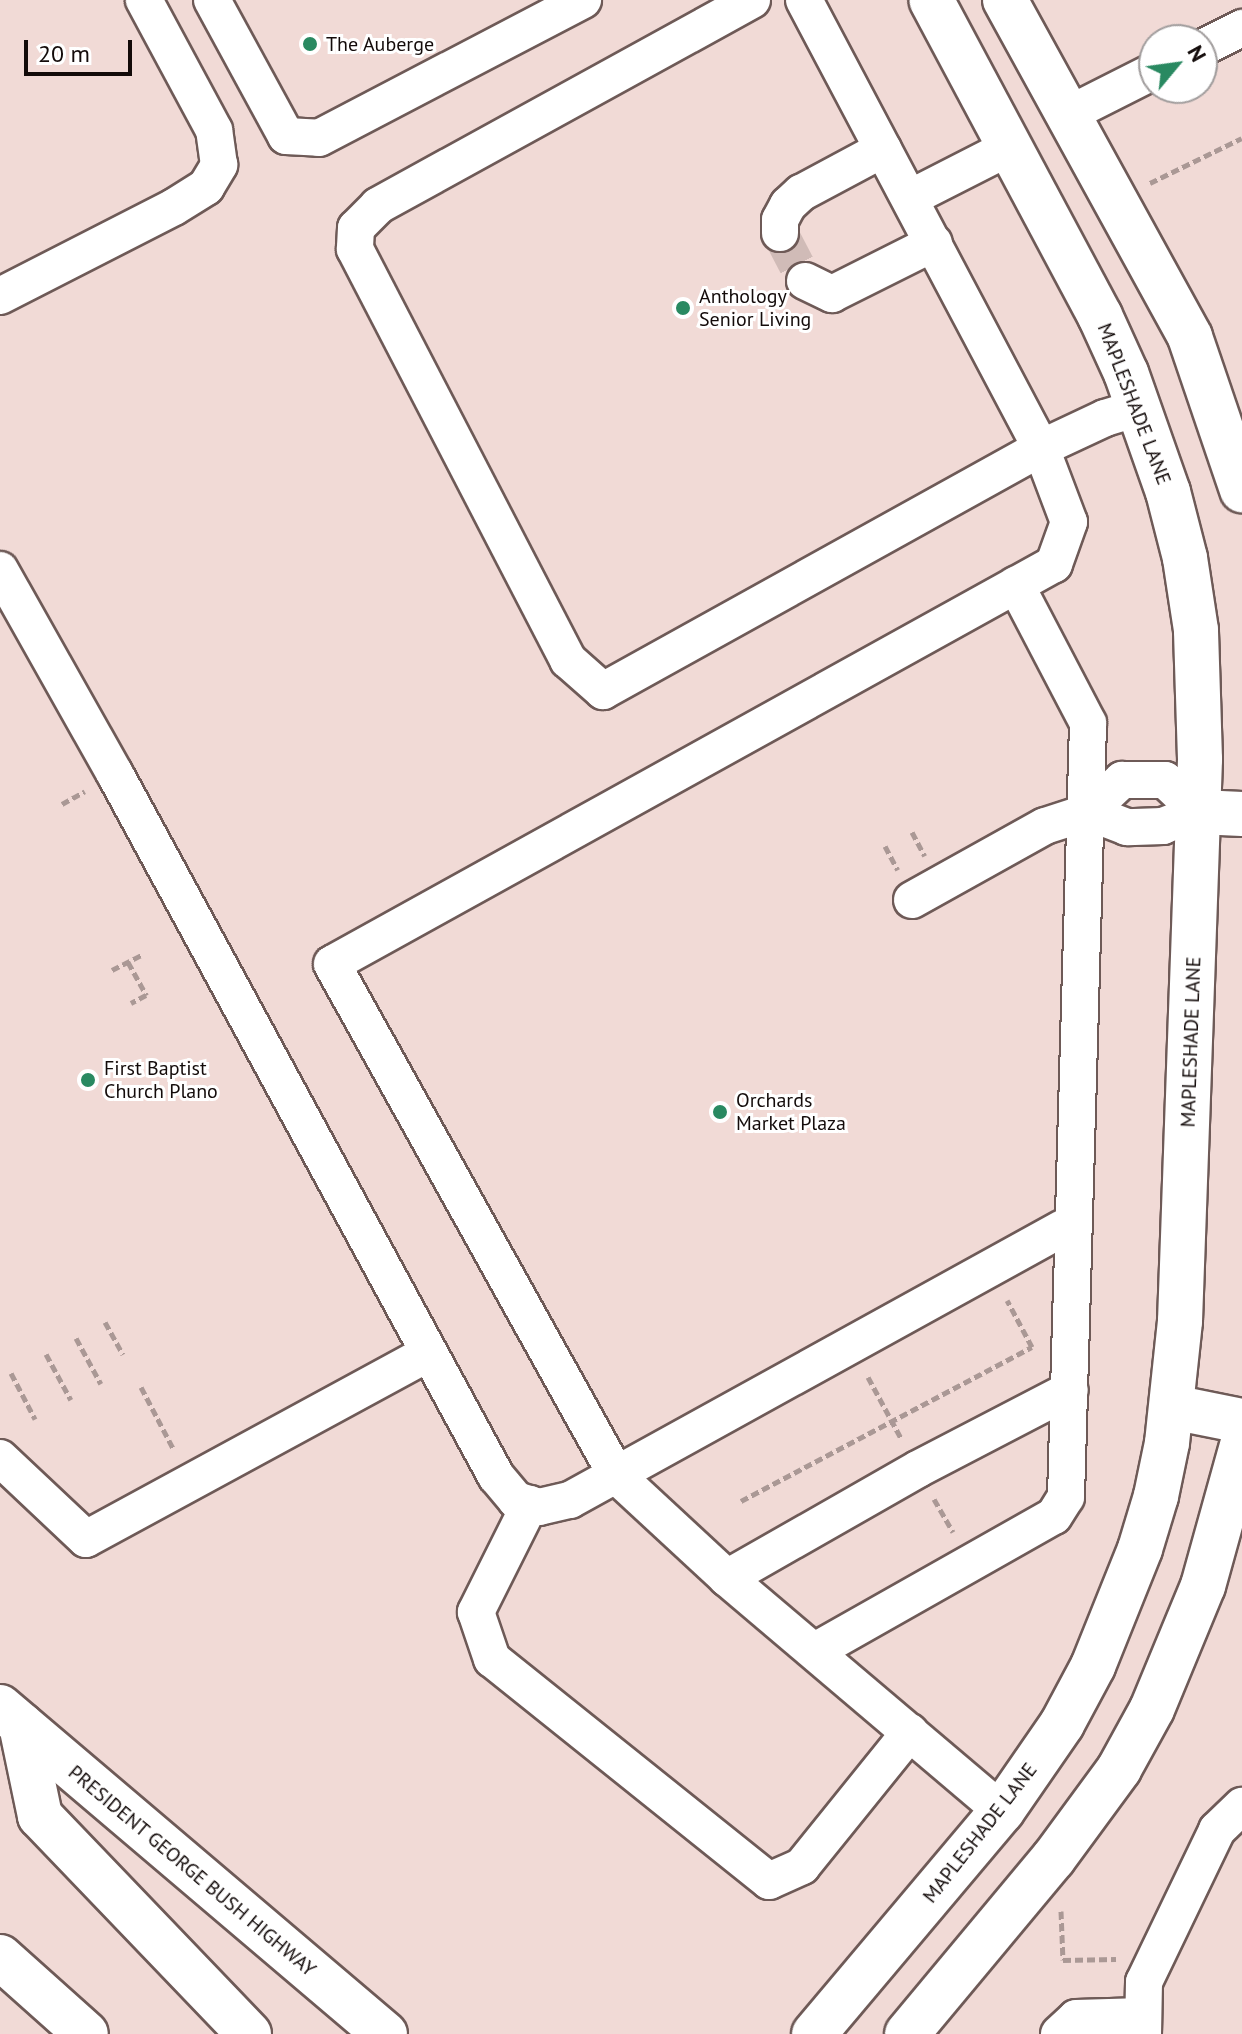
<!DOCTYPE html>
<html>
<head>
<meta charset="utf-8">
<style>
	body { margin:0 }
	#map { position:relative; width:1242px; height:2034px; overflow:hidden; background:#f1dad6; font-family:"PT Sans",sans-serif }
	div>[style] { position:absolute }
	.minor-tunnel>* { height:36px; margin-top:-18px; transform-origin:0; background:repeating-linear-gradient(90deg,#d0bbb7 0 36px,transparent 0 54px) }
	.path>* { height:5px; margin-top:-2.5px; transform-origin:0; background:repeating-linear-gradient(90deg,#aa9895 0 8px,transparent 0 12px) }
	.roads { filter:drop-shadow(2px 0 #6e5a57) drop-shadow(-2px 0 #6e5a57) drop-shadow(0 2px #6e5a57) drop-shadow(0 -2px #6e5a57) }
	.minor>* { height:36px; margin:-18px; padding:0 18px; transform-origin:18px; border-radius:18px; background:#fff }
	.major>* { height:44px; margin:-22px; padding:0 22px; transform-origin:22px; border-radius:22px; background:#fff }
	.highway>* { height:44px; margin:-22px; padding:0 22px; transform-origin:22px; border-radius:22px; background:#fff }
	.dots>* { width:22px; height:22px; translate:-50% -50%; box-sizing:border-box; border:4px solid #fff; border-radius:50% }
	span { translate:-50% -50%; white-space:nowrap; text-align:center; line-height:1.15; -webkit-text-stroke:6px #fff; paint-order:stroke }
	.poi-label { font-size:20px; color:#130b0a }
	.left { translate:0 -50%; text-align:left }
	.street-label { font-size:20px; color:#130b0a }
	.north { position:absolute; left:1138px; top:24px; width:80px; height:80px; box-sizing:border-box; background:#fff; border:2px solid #a19d9d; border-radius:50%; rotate:61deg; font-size:22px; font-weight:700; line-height:32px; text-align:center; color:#130b0a }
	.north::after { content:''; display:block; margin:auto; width:28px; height:36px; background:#298961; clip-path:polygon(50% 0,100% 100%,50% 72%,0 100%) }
	.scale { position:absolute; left:24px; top:40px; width:108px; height:36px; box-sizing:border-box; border:4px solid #130b0a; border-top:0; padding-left:10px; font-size:24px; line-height:28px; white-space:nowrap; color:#130b0a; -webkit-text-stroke:6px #fff; paint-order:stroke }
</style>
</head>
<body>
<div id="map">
	<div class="minor-tunnel">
		<div style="left:780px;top:233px;width:54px;rotate:62.5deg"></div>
	</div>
	<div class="path">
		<div style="left:1150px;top:183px;width:102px;rotate:-26.1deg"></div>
		<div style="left:62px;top:804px;width:26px;rotate:-29deg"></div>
		<div style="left:912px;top:832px;width:27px;rotate:62deg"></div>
		<div style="left:885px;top:846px;width:27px;rotate:62deg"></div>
		<div style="left:128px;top:962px;width:38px;rotate:61deg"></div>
		<div style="left:146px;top:995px;width:17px;rotate:152deg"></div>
		<div style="left:112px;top:970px;width:35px;rotate:-27deg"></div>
		<div style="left:105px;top:1322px;width:37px;rotate:61deg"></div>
		<div style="left:76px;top:1338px;width:52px;rotate:61.5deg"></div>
		<div style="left:46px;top:1354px;width:52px;rotate:61.5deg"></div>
		<div style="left:11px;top:1373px;width:52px;rotate:62.4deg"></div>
		<div style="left:868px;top:1377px;width:69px;rotate:61.6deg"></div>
		<div style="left:141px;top:1387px;width:71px;rotate:62.4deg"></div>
		<div style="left:934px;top:1499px;width:38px;rotate:60deg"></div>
		<div style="left:741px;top:1501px;width:329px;rotate:-27.9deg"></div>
		<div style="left:1032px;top:1347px;width:53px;rotate:-118deg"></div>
		<div style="left:1061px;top:1911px;width:49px;rotate:87.7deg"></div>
		<div style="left:1063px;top:1960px;width:53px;rotate:-1.1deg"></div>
	</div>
	<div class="roads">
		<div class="minor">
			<div style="left:212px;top:0;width:155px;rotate:61.4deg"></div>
			<div style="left:286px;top:136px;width:33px;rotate:3deg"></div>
			<div style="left:319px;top:138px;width:298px;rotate:-27.6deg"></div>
			<div style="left:752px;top:0;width:427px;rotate:151.2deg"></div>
			<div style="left:378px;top:206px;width:31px;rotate:135deg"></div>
			<div style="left:356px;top:228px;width:21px;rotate:93deg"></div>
			<div style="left:355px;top:249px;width:463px;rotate:62.6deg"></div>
			<div style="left:568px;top:660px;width:47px;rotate:41.5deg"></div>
			<div style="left:603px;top:691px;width:501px;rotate:-29.02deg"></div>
			<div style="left:1041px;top:448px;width:71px;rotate:-25.1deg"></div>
			<div style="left:1105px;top:418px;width:37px;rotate:-17deg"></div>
			<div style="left:804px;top:0;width:507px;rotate:62.12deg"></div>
			<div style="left:1041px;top:448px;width:79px;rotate:69.3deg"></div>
			<div style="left:1069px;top:522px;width:45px;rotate:109.7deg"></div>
			<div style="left:1054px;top:564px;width:825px;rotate:151.01deg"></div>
			<div style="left:332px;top:964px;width:586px;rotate:60.9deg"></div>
			<div style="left:617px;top:1476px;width:150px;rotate:42.8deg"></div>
			<div style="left:727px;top:1578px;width:360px;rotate:40.3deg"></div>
			<div style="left:1202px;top:48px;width:45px;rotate:-26.6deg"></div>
			<div style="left:1067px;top:115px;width:97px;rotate:-26.8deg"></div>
			<div style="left:910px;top:198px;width:112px;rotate:-27deg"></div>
			<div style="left:780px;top:233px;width:13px;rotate:-90deg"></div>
			<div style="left:780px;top:220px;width:17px;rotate:-62deg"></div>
			<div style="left:788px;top:205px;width:18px;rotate:-43deg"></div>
			<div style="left:801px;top:193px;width:93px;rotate:-28.2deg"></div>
			<div style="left:805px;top:281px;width:30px;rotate:26deg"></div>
			<div style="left:832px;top:294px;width:114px;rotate:-26.6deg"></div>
			<div style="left:0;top:296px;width:195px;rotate:-27.1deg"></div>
			<div style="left:174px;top:207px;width:38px;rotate:-32deg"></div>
			<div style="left:206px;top:187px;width:26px;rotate:-59deg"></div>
			<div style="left:219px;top:165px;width:35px;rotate:-98deg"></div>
			<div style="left:214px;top:130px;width:148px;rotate:-118.3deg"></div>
			<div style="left:0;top:570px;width:234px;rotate:60.6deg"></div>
			<div style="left:115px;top:774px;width:799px;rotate:61.51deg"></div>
			<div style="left:496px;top:1476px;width:31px;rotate:50deg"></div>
			<div style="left:516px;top:1500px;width:24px;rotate:17deg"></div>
			<div style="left:539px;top:1507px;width:32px;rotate:-13deg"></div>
			<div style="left:570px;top:1500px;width:573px;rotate:-28.89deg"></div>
			<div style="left:912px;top:900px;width:152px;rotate:-29.1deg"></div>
			<div style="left:1045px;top:826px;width:45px;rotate:-18deg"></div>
			<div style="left:1088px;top:812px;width:47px;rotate:-43.3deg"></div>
			<div style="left:1122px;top:780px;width:43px"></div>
			<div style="left:1165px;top:780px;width:47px;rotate:43.3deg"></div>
			<div style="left:1199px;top:812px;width:39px;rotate:159deg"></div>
			<div style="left:1163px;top:826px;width:36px;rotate:178deg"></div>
			<div style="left:1127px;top:827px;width:42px;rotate:-159deg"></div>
			<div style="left:0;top:1458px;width:118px;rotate:43.3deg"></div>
			<div style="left:86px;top:1539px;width:390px;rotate:-28.5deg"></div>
			<div style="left:530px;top:1504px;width:121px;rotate:116.6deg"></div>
			<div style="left:476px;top:1612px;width:50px;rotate:71.2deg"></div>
			<div style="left:492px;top:1659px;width:355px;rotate:38.7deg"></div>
			<div style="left:769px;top:1881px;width:36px;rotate:-24deg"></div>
			<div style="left:802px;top:1866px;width:172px;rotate:-51.1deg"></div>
			<div style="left:727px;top:1578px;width:220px;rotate:-29.7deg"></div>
			<div style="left:918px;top:1469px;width:171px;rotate:-27.5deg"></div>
			<div style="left:815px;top:1651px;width:274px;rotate:-29.5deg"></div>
			<div style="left:1054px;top:1516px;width:22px;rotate:-58deg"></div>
			<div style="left:1066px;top:1497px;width:774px;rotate:-88.37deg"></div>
			<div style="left:1088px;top:723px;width:156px;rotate:-117.6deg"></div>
			<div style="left:1059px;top:2034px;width:23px;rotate:-43deg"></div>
			<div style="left:1076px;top:2018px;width:67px;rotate:-1.7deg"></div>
			<div style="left:1143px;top:2034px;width:52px;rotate:-88.9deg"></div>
			<div style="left:1144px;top:1982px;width:169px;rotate:-64.3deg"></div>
			<div style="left:1217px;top:1830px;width:35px;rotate:-44deg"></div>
		</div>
		<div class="major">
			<div style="left:1005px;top:0;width:384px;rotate:61.2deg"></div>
			<div style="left:1190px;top:337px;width:162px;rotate:71.2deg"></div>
			<div style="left:1199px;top:812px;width:43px;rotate:2.7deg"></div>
			<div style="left:1172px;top:1407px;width:71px;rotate:11.3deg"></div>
			<div style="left:0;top:1707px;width:505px;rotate:40.34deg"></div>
			<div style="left:814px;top:2034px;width:292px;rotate:-49.9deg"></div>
			<div style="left:1002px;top:1811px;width:106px;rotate:-55.4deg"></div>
			<div style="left:1062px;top:1724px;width:66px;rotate:-61.9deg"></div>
			<div style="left:1093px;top:1666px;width:126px;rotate:-68.1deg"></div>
			<div style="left:1140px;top:1549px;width:55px;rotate:-73.2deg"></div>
			<div style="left:1156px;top:1496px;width:54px;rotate:-78.3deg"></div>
			<div style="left:1167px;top:1443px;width:123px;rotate:-83.9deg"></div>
			<div style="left:1180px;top:1321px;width:562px;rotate:-87.96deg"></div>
			<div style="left:1200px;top:759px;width:129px;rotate:-91.8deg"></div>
			<div style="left:1196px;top:630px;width:73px;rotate:-98.7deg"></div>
			<div style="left:1185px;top:558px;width:68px;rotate:-104.4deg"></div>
			<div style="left:1168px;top:492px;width:126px;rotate:-109.4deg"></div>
			<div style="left:1126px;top:373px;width:63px;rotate:-114.5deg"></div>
			<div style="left:1100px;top:316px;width:358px;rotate:-118.1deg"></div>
			<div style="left:907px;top:2034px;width:228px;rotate:-50.2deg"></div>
			<div style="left:1053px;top:1859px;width:112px;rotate:-53.7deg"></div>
			<div style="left:1119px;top:1769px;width:68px;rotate:-61.2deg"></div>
			<div style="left:1152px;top:1709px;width:133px;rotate:-67.5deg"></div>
			<div style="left:1203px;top:1586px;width:146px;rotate:-74.5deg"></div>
		</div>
		<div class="highway">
			<div style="left:21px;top:1725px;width:93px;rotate:78.2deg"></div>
			<div style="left:40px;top:1816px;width:302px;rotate:46.2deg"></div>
			<div style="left:0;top:1957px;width:115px;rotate:41.8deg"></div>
		</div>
	</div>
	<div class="dots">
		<div style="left:310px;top:44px;background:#298961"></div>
		<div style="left:683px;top:308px;background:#298961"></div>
		<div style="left:88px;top:1080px;background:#298961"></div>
		<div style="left:720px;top:1112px;background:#298961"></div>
	</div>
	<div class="poi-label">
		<span class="left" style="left:326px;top:44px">The Auberge</span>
		<span class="left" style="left:699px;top:308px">Anthology<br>Senior Living</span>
		<span class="left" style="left:104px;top:1080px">First Baptist<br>Church Plano</span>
		<span class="left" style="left:736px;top:1112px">Orchards<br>Market Plaza</span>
	</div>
	<div class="street-label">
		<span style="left:1134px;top:404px;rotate:69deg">MAPLESHADE LANE</span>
		<span style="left:1191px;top:1042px;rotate:-88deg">MAPLESHADE LANE</span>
		<span style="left:980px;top:1833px;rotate:-52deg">MAPLESHADE LANE</span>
		<span style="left:192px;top:1871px;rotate:40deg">PRESIDENT GEORGE BUSH HIGHWAY</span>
	</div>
	<div class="north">N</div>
	<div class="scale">20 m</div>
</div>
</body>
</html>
